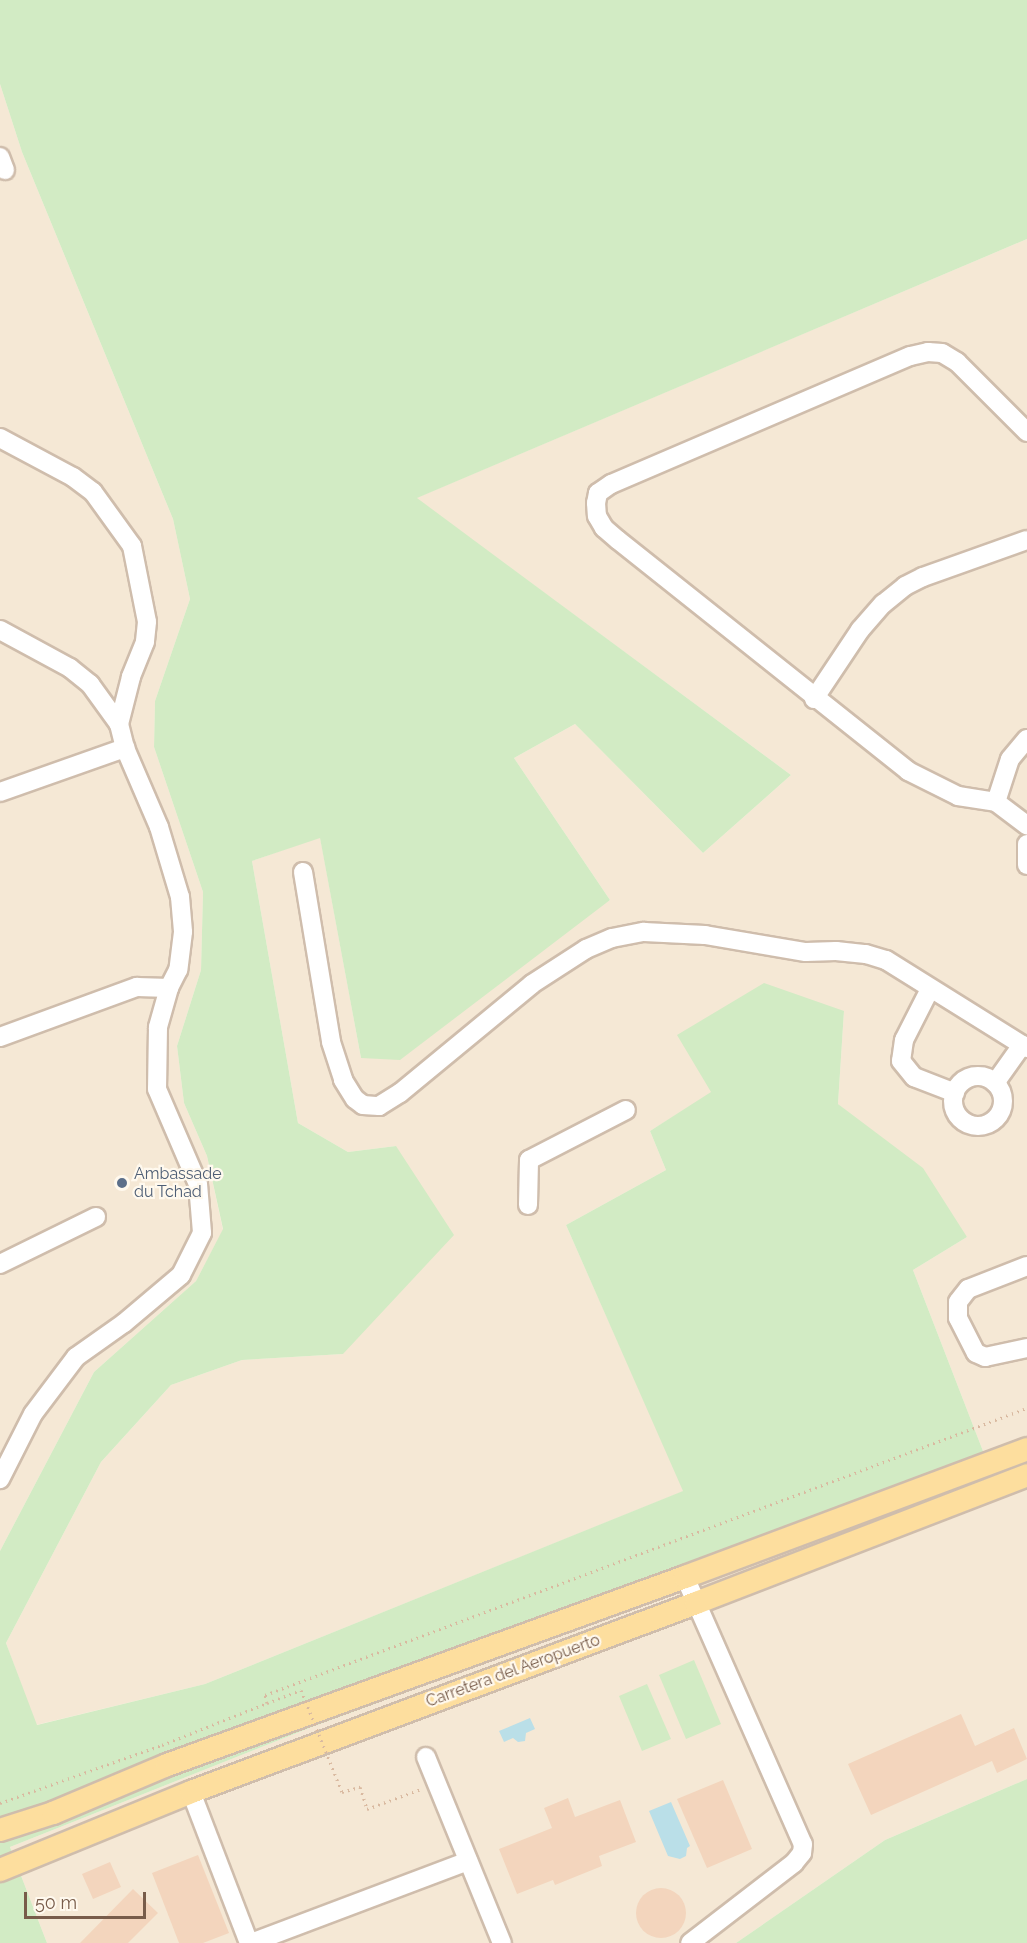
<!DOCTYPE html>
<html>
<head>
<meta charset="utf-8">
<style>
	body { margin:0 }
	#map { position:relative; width:1027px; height:1943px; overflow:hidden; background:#fdf5e7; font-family:Raleway,sans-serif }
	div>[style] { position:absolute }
	.residential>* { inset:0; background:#f5e8d5 }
	.green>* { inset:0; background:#d2ebc4 }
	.water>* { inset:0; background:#badfe8 }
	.building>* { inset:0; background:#f3d5bd }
	.round { border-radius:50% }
	.path>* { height:3px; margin-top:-1.5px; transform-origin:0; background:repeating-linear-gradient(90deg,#d9b9a0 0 1.5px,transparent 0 6px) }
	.roads { filter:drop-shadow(2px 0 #cfbdac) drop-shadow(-2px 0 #cfbdac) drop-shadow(0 2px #cfbdac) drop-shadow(0 -2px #cfbdac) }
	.minor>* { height:18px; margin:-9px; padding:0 9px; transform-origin:9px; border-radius:9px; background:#fff }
	.minor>.ring { margin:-9px; padding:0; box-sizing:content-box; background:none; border:18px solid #fff; border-radius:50% }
	.major>* { height:22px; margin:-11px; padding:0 11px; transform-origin:11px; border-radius:11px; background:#fdde9e }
	.path-bridge>* { height:3px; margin-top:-1.5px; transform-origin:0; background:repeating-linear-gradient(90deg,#d9b9a0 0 1.5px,transparent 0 6px) }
	.dots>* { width:16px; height:16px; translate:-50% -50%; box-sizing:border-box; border:3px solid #fff9ee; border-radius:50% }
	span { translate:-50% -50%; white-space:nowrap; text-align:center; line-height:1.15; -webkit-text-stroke:4.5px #fff9ee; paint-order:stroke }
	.service-label { font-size:16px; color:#4e5e75 }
	.left { translate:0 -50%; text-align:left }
	.street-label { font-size:16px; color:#785c4a }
	.scale { position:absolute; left:24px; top:1892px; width:122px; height:27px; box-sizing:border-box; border:3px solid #785c4a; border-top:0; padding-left:8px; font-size:18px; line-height:21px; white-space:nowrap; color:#785c4a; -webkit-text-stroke:4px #fff9ee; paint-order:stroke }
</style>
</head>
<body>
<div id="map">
	<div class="residential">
		<div style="clip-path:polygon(0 84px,22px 152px,173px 519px,190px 599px,155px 701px,154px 747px,203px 892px,201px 970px,177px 1046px,184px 1103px,207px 1156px,223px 1230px,196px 1281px,94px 1372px,0 1551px)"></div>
		<div style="clip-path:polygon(1027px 239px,1027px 1779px,885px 1840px,736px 1943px,47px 1943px,10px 1847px,312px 1727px,993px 1477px,913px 1270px,967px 1237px,864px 1126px,838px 1104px,844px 1011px,650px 1131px,666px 1170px,566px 1225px,684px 1491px,205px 1684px,36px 1725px,6px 1643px,101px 1462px,171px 1385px,242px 1360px,343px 1354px,396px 1146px,348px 1152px,298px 1123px,252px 861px,320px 837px,361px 1058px,610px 900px,514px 758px,575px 724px,703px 853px,791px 775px,416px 498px)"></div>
	</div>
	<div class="green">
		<div style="clip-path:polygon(0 0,1027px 0,1027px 239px,417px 498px,791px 775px,703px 853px,575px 724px,514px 758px,610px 900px,400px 1060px,361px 1058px,320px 838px,252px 861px,298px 1123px,348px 1152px,396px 1146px,454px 1235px,343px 1354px,242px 1360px,171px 1385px,101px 1462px,6px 1643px,37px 1725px,205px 1684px,683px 1491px,566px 1225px,666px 1170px,650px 1131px,711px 1092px,677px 1035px,764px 983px,844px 1011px,838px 1104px,923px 1168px,967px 1237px,913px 1270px,993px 1477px,312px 1727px,10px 1847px,47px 1943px,0 1943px,0 1551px,94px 1372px,196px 1281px,223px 1229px,207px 1156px,184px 1103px,177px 1046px,201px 970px,203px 892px,154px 747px,155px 701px,190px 599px,173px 519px,22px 152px,0 84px)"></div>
		<div style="clip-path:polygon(694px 1660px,721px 1724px,686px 1739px,659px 1675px)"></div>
		<div style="clip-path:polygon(647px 1684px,671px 1739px,642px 1751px,619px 1696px)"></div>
		<div style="clip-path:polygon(1027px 1779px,1027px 1943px,736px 1943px,885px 1840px)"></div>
	</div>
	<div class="water">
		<div style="clip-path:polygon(530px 1718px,535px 1729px,526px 1733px,525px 1741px,518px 1742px,513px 1738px,504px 1742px,499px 1731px)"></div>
		<div style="clip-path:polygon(671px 1802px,690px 1846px,687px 1848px,686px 1856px,680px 1859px,668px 1856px,649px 1811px)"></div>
	</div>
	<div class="building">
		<div style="clip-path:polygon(961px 1714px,975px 1746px,1014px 1728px,1027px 1759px,997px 1773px,992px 1761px,871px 1815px,848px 1764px)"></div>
		<div style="clip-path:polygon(723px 1780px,752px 1849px,707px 1868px,677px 1799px)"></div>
		<div style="clip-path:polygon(568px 1798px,575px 1817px,620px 1800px,636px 1842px,599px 1856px,602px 1866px,555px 1885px,553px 1880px,517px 1894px,499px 1849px,552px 1828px,544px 1808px)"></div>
		<div style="clip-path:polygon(198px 1855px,229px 1933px,203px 1943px,179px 1943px,152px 1873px)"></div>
		<div style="clip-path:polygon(110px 1862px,121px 1887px,93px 1899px,82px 1874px)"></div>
		<div class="round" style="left:636px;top:1888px;width:50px;height:50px"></div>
		<div style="clip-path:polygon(133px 1889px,158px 1913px,128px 1943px,80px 1943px)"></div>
	</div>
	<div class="path">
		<div style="left:360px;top:1787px;width:23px;rotate:72deg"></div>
		<div style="left:367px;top:1809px;width:58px;rotate:-20.3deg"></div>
		<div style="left:0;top:1803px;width:172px;rotate:-19.7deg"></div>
		<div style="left:162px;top:1745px;width:113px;rotate:-21.8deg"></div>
		<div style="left:267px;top:1703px;width:8px;rotate:-104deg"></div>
		<div style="left:265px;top:1695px;width:814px;rotate:-20.64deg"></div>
	</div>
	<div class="roads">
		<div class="minor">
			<div style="left:0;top:157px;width:14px;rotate:69deg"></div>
			<div style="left:1027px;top:432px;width:99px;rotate:-135deg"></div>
			<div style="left:957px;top:362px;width:17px;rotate:-149deg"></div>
			<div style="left:942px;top:353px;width:14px;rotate:-176deg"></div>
			<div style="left:928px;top:352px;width:18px;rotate:167deg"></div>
			<div style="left:910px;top:356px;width:325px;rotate:156.8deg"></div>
			<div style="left:611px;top:484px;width:16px;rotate:145deg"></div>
			<div style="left:598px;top:493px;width:10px;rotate:101deg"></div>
			<div style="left:596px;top:503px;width:13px;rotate:86deg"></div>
			<div style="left:597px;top:516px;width:14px;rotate:60deg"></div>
			<div style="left:604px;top:528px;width:18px;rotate:41deg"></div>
			<div style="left:618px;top:540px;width:371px;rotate:38.5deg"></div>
			<div style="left:908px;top:771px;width:56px;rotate:26.6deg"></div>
			<div style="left:958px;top:796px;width:38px;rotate:9deg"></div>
			<div style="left:996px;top:802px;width:39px;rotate:37deg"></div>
			<div style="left:0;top:438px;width:83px;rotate:28.1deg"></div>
			<div style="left:73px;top:477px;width:25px;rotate:37deg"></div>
			<div style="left:93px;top:492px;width:67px;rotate:54.2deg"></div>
			<div style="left:132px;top:546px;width:77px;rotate:78.8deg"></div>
			<div style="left:147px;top:622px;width:20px;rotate:96deg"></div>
			<div style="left:145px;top:642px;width:38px;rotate:112deg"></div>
			<div style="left:131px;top:677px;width:49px;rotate:104.3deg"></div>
			<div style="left:0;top:630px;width:80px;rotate:28.5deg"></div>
			<div style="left:70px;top:668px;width:26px;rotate:39deg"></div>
			<div style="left:90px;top:684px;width:49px;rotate:54.1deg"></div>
			<div style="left:119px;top:724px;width:25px;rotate:76deg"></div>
			<div style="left:125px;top:748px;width:86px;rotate:66.7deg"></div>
			<div style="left:159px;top:827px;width:73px;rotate:73.3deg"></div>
			<div style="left:180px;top:897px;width:35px;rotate:85deg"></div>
			<div style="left:183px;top:932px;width:38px;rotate:97deg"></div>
			<div style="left:178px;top:970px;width:20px;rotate:117deg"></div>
			<div style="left:169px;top:988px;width:41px;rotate:105.8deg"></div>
			<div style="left:158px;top:1027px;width:62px;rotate:90.9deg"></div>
			<div style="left:157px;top:1089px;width:103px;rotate:66.7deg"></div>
			<div style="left:198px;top:1184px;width:49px;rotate:85.3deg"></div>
			<div style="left:202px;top:1233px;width:47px;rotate:116.6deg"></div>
			<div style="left:181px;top:1275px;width:75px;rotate:139.9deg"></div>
			<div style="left:124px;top:1323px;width:59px;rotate:144.7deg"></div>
			<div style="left:76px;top:1357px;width:71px;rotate:127deg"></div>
			<div style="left:33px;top:1414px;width:73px;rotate:116.9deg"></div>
			<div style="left:814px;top:699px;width:83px;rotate:-56.3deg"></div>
			<div style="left:860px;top:630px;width:35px;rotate:-49deg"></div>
			<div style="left:883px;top:604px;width:28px;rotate:-39deg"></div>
			<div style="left:905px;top:586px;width:20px;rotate:-27deg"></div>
			<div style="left:923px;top:577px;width:110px;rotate:-19.6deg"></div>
			<div style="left:0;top:792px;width:133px;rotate:-19.4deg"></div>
			<div style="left:996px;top:802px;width:45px;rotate:-72deg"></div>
			<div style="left:1010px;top:759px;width:26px;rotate:-50deg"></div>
			<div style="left:1027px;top:844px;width:21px;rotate:90deg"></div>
			<div style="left:303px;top:872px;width:172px;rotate:80.6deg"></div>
			<div style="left:331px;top:1042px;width:40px;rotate:72deg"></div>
			<div style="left:343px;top:1080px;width:22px;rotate:58deg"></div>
			<div style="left:355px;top:1099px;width:10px;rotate:37deg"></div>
			<div style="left:363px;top:1105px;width:16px;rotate:4deg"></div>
			<div style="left:379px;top:1106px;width:25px;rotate:-32deg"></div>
			<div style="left:400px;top:1093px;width:171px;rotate:-39.5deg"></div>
			<div style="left:532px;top:984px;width:64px;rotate:-32.9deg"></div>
			<div style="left:586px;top:949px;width:28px;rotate:-23deg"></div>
			<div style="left:612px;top:938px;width:33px;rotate:-11deg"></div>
			<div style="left:644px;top:932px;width:61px;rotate:2.8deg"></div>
			<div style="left:705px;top:935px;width:102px;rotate:9.6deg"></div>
			<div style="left:806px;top:952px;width:30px;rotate:-2deg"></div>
			<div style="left:836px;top:951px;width:30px;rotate:6deg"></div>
			<div style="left:866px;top:954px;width:21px;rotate:17deg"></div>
			<div style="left:886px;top:960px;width:166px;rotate:32deg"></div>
			<div style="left:930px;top:989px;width:57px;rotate:117deg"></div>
			<div style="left:904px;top:1040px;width:21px;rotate:98deg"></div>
			<div style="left:901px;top:1061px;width:21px;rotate:51deg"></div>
			<div style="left:914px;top:1077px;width:44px;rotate:21.3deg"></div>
			<div style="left:0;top:1037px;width:146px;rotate:-20.1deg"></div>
			<div style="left:137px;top:987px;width:32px;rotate:2deg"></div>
			<div class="ring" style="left:953px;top:1076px;width:32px;height:32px"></div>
			<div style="left:995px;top:1083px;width:47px;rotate:-54.6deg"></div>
			<div style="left:528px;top:1205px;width:45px;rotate:-88.7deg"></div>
			<div style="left:529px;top:1160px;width:109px;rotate:-27.3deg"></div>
			<div style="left:0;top:1264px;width:107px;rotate:-26.1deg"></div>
			<div style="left:1027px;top:1266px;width:63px;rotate:158.7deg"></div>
			<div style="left:968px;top:1289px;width:16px;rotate:128deg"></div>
			<div style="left:958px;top:1302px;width:16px;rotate:90deg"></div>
			<div style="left:958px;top:1318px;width:39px;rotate:63deg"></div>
			<div style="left:976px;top:1353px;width:10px;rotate:24deg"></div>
			<div style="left:985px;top:1357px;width:43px;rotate:-12.1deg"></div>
			<div style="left:685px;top:1577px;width:292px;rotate:66.2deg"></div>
			<div style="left:803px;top:1844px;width:9px;rotate:96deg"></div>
			<div style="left:802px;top:1853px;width:13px;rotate:129deg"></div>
			<div style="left:794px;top:1863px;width:131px;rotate:142.4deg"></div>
			<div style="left:426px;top:1757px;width:201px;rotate:67.8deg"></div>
			<div style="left:191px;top:1792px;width:162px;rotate:69deg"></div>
			<div style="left:251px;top:1943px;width:232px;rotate:-20.7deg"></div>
		</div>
		<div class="major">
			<div style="left:0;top:1830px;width:56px;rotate:-17.8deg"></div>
			<div style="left:53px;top:1813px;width:124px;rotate:-22.8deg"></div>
			<div style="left:167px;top:1765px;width:551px;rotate:-19.95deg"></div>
			<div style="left:685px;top:1577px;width:365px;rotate:-20.5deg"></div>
			<div style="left:0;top:1870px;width:206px;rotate:-22.2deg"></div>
			<div style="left:191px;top:1792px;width:539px;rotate:-20.52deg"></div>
			<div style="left:696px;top:1603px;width:355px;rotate:-21.1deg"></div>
		</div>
	</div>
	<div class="path-bridge">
		<div style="left:267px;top:1703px;width:36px;rotate:-21deg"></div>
		<div style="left:301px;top:1690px;width:110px;rotate:68.1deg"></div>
		<div style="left:342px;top:1792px;width:19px;rotate:-16deg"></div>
	</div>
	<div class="dots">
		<div style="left:122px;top:1183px;background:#5c6f8a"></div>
	</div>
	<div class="service-label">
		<span class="left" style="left:134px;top:1183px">Ambassade<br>du Tchad</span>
	</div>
	<div class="street-label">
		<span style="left:513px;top:1671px;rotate:-20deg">Carretera del Aeropuerto</span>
	</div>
	<div class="scale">50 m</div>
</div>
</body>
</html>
